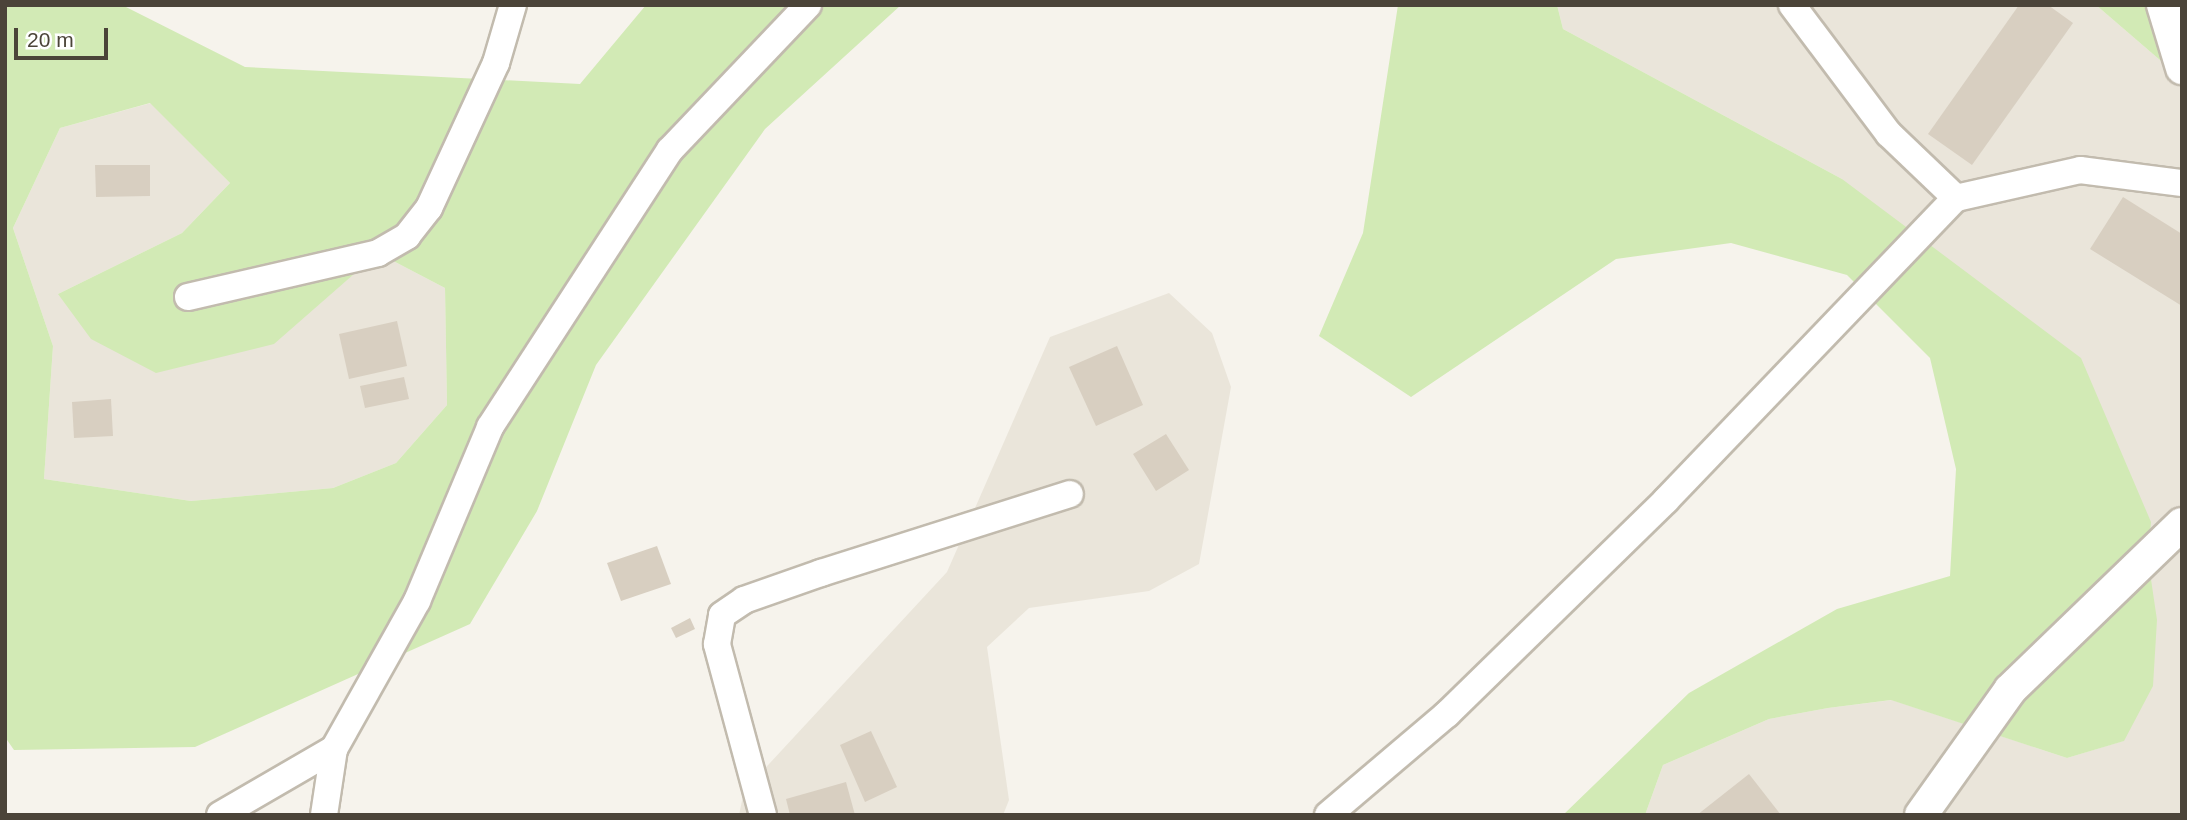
<!DOCTYPE html>
<html>
<head>
<meta charset="utf-8">
<style>
	body { margin:0 }
	#map { position:relative; width:2187px; height:820px; overflow:hidden; background:#f6f3ec; font-family:Arial,sans-serif }
	div>[style] { position:absolute }
	.residential>* { inset:0; background:#eae5da }
	.green>* { inset:0; background:#d2eab5 }
	.building>* { inset:0; background:#d8cfc1 }
	.roads { filter:drop-shadow(2px 0 #c2bbae) drop-shadow(-2px 0 #c2bbae) drop-shadow(0 2px #c2bbae) drop-shadow(0 -2px #c2bbae) }
	.minor>* { height:26px; margin:-13px; padding:0 13px; transform-origin:13px; border-radius:13px; background:#fff }
	.tertiary>* { height:32px; margin:-16px; padding:0 16px; transform-origin:16px; border-radius:16px; background:#fff }
	span { translate:-50% -50%; white-space:nowrap; text-align:center; line-height:1.15; -webkit-text-stroke:5px #fff; paint-order:stroke }
	.frame { position:absolute; inset:0; border:7px solid #4b4439; pointer-events:none }
	.scale { position:absolute; left:14px; top:28px; width:94px; height:32px; box-sizing:border-box; border:4px solid #4b4439; border-top:0; padding-left:9px; font-size:21px; line-height:24px; white-space:nowrap; color:#4b4439; -webkit-text-stroke:5px #fff; paint-order:stroke }
</style>
</head>
<body>
<div id="map">
	<div class="residential">
		<div style="clip-path:polygon(1557px 5px,2096px 5px,2182px 79px,2182px 815px,1645px 815px,1663px 765px,1769px 719px,1828px 708px,1892px 700px,2067px 758px,2123px 741px,1842px 179px,1563px 29px)"></div>
		<div style="clip-path:polygon(151px 103px,230px 183px,182px 233px,58px 294px,378px 253px,445px 288px,447px 405px,396px 463px,333px 488px,191px 501px,44px 479px,53px 346px,13px 228px,60px 128px)"></div>
		<div style="clip-path:polygon(1169px 293px,1212px 333px,1231px 387px,1199px 564px,1149px 591px,1029px 608px,987px 647px,1009px 800px,1003px 815px,739px 815px,744px 791px,947px 572px,1050px 337px)"></div>
	</div>
	<div class="green">
		<div style="clip-path:polygon(evenodd,5px 5px,122px 5px,245px 67px,580px 84px,646px 5px,901px 5px,765px 129px,596px 365px,537px 511px,470px 624px,195px 747px,14px 750px,5px 737px,5px 5px,150px 103px,230px 183px,182px 233px,58px 294px,91px 339px,156px 373px,274px 344px,378px 253px,445px 288px,447px 405px,396px 463px,333px 488px,191px 501px,44px 479px,53px 346px,13px 228px,60px 128px,150px 103px)"></div>
		<div style="clip-path:polygon(1398px 5px,1557px 5px,1563px 29px,1842px 179px,2081px 358px,2151px 522px,2148px 559px,2157px 620px,2153px 686px,2124px 741px,2067px 758px,1891px 700px,1828px 708px,1769px 719px,1663px 765px,1645px 815px,1563px 815px,1689px 693px,1837px 609px,1950px 576px,1956px 469px,1930px 358px,1847px 275px,1731px 243px,1616px 259px,1411px 397px,1319px 336px,1363px 233px)"></div>
		<div style="clip-path:polygon(2096px 5px,2182px 5px,2182px 79px)"></div>
	</div>
	<div class="building">
		<div style="clip-path:polygon(2019px 5px,2048px 5px,2073px 23px,1972px 165px,1928px 134px)"></div>
		<div style="clip-path:polygon(95px 165px,150px 165px,150px 196px,96px 197px)"></div>
		<div style="clip-path:polygon(2123px 197px,2182px 234px,2182px 306px,2090px 249px)"></div>
		<div style="clip-path:polygon(397px 321px,407px 366px,349px 379px,339px 334px)"></div>
		<div style="clip-path:polygon(1117px 346px,1143px 405px,1096px 426px,1069px 367px)"></div>
		<div style="clip-path:polygon(404px 377px,409px 399px,365px 408px,360px 386px)"></div>
		<div style="clip-path:polygon(111px 399px,113px 436px,74px 438px,72px 402px)"></div>
		<div style="clip-path:polygon(1166px 434px,1189px 470px,1156px 491px,1133px 454px)"></div>
		<div style="clip-path:polygon(657px 546px,671px 584px,621px 601px,607px 563px)"></div>
		<div style="clip-path:polygon(690px 618px,695px 629px,676px 638px,671px 628px)"></div>
		<div style="clip-path:polygon(871px 731px,897px 787px,865px 802px,840px 745px)"></div>
		<div style="clip-path:polygon(1749px 774px,1781px 815px,1697px 815px)"></div>
		<div style="clip-path:polygon(846px 782px,855px 815px,790px 815px,786px 799px)"></div>
	</div>
	<div class="roads">
		<div class="minor">
			<div style="left:1792px;top:5px;width:161px;rotate:53.1deg"></div>
			<div style="left:1889px;top:134px;width:93px;rotate:43.7deg"></div>
			<div style="left:188px;top:297px;width:195px;rotate:-13deg"></div>
			<div style="left:378px;top:253px;width:34px;rotate:-30deg"></div>
			<div style="left:407px;top:236px;width:36px;rotate:-52deg"></div>
			<div style="left:429px;top:208px;width:160px;rotate:-65.2deg"></div>
			<div style="left:496px;top:63px;width:60px;rotate:-73.7deg"></div>
			<div style="left:220px;top:815px;width:132px;rotate:-30.1deg"></div>
			<div style="left:324px;top:815px;width:67px;rotate:-81.4deg"></div>
			<div style="left:334px;top:749px;width:170px;rotate:-60.7deg"></div>
			<div style="left:417px;top:601px;width:189px;rotate:-67.2deg"></div>
			<div style="left:490px;top:427px;width:330px;rotate:-57deg"></div>
			<div style="left:670px;top:150px;width:200px;rotate:-46.4deg"></div>
			<div style="left:763px;top:815px;width:177px;rotate:-105.1deg"></div>
			<div style="left:717px;top:644px;width:29px;rotate:-80deg"></div>
			<div style="left:722px;top:615px;width:27px;rotate:-34deg"></div>
			<div style="left:744px;top:600px;width:82px;rotate:-19.3deg"></div>
			<div style="left:821px;top:573px;width:261px;rotate:-17.6deg"></div>
			<div style="left:1328px;top:815px;width:156px;rotate:-40.3deg"></div>
			<div style="left:1447px;top:714px;width:306px;rotate:-44.3deg"></div>
			<div style="left:1666px;top:500px;width:419px;rotate:-46.2deg"></div>
			<div style="left:1956px;top:198px;width:127px;rotate:-12.7deg"></div>
			<div style="left:2080px;top:170px;width:103px;rotate:7.3deg"></div>
		</div>
		<div class="tertiary">
			<div style="left:2163px;top:5px;width:66px;rotate:73.2deg"></div>
			<div style="left:1921px;top:815px;width:153px;rotate:-54.5deg"></div>
			<div style="left:2010px;top:690px;width:239px;rotate:-44deg"></div>
		</div>
	</div>
	<div class="frame"></div>
	<div class="scale">20 m</div>
</div>
</body>
</html>
